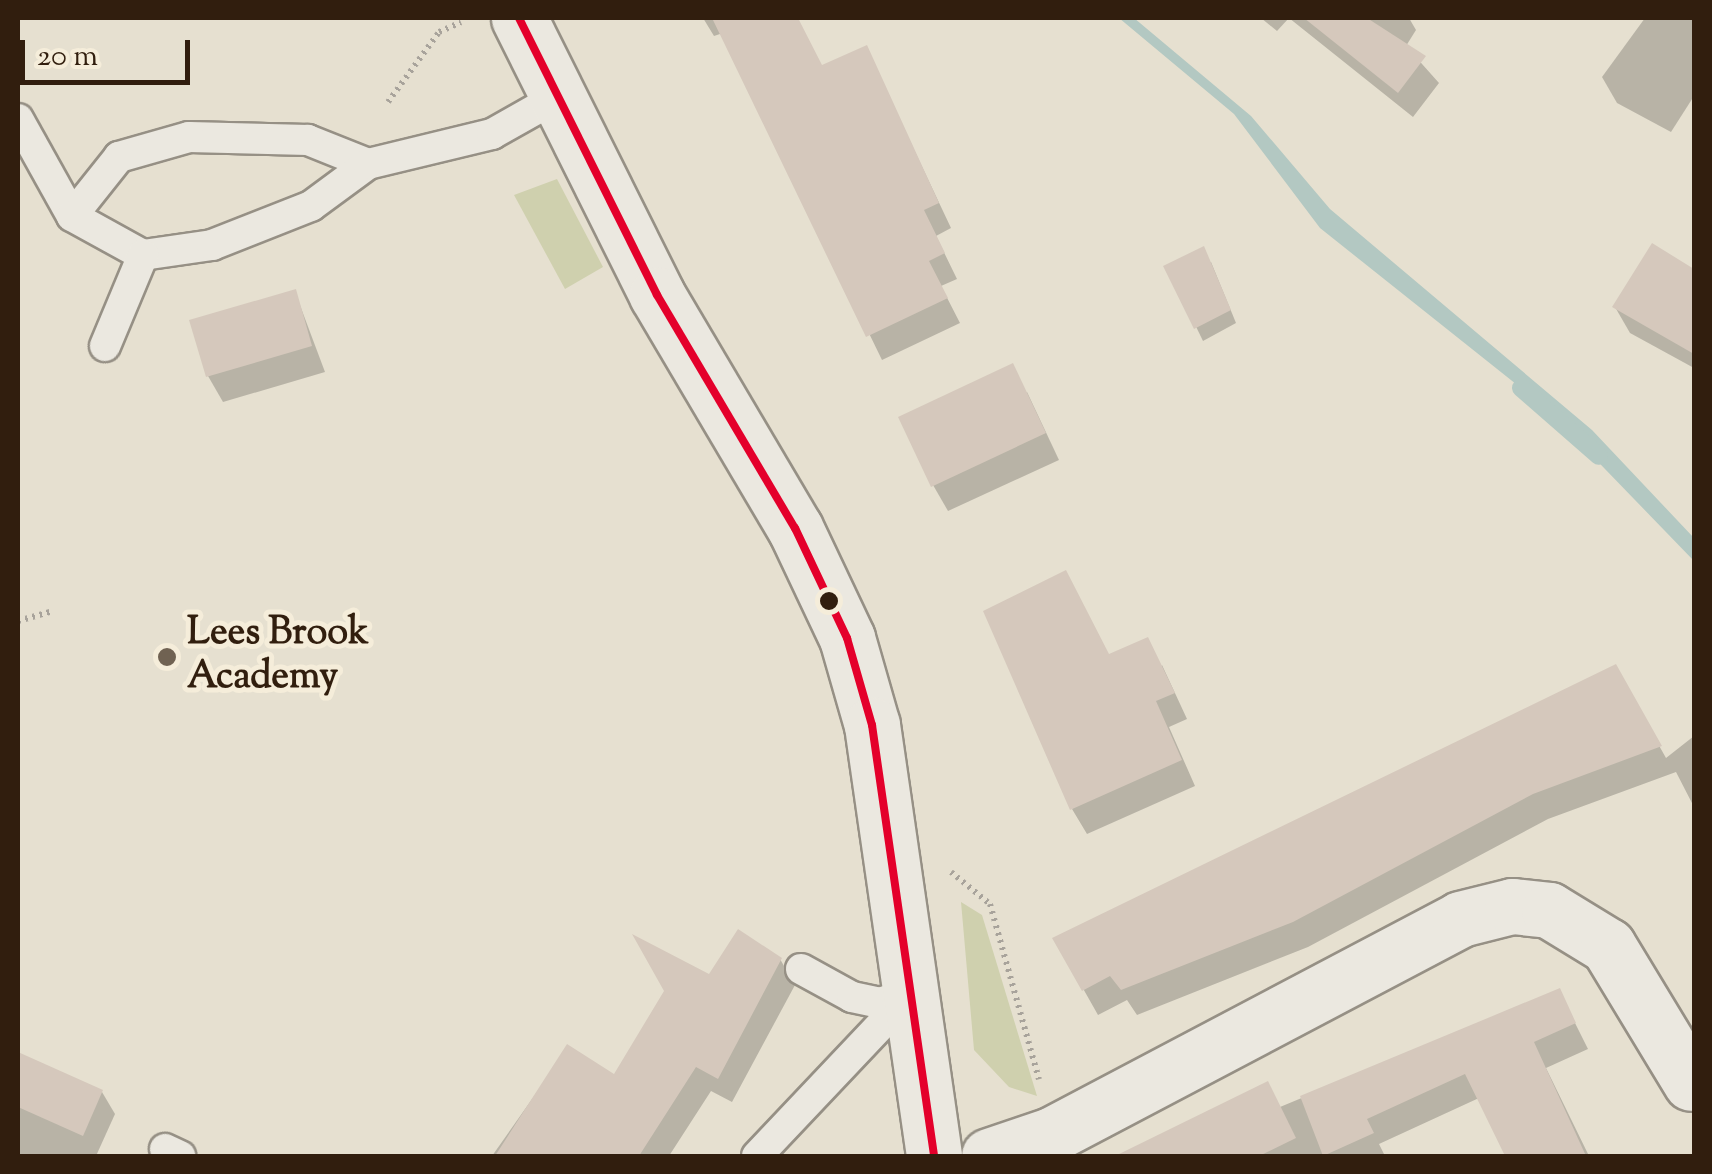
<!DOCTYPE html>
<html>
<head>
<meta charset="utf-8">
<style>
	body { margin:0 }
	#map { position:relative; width:1712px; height:1174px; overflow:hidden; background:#e6e0d0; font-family:"Sorts Mill Goudy",serif }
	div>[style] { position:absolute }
	.green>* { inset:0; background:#cfd0ae }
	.water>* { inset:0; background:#b3c8c2 }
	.shadow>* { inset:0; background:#0003 }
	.stream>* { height:18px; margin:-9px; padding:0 9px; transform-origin:9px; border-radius:9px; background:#b3c8c2 }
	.building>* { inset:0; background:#d5c8bc }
	.path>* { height:6px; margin-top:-3px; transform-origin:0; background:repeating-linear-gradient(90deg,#a8a39b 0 2.5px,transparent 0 7.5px) }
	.roads { filter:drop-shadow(2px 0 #969085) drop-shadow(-2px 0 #969085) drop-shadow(0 2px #969085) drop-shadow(0 -2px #969085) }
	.service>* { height:30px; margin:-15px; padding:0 15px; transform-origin:15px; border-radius:15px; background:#ebe8e0 }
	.minor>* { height:55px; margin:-27.5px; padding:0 27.5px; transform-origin:27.5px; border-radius:27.5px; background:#ebe8e0 }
	.tertiary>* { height:55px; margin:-27.5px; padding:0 27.5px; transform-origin:27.5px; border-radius:27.5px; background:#ebe8e0 }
	.bus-1>* { height:8px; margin:-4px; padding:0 4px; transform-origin:4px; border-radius:4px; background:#e4002b }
	.dots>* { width:28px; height:28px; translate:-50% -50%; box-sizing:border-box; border:5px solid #f5edda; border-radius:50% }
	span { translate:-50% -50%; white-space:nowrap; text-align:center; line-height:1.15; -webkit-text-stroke:10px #f5edda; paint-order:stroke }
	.poi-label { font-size:38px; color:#311e0e; font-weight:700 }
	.left { translate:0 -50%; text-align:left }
	.frame { position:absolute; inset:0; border:20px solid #311e0e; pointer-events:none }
	.scale { position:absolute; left:20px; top:40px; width:170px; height:45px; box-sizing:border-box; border:5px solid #311e0e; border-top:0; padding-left:12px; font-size:30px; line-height:35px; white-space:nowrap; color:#311e0e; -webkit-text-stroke:8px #f5edda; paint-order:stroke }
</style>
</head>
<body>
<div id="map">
	<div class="green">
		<div style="clip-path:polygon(557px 179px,603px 267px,565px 289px,514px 195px)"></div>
		<div style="clip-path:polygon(961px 902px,982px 915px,1037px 1096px,1009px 1087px,974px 1050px)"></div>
	</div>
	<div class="water">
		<div style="clip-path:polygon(1119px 18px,1134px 18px,1251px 116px,1330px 209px,1592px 430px,1694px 538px,1694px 561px,1546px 408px,1320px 228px,1234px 114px)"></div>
	</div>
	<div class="shadow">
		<div style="clip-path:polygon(703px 18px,797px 18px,822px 67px,866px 48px,951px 228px,936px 236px,957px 279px,941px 286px,960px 323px,882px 360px,723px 33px,714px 36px)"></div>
		<div style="clip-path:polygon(1261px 18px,1289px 18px,1277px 31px)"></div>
		<div style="clip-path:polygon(1289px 18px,1409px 18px,1416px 30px,1406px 46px,1439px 83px,1413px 117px)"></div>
		<div style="clip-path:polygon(1645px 18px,1694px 18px,1694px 96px,1671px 132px,1617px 103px,1602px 77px)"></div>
		<div style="clip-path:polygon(1652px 246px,1694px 271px,1694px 368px,1630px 333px,1615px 307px)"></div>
		<div style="clip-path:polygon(1211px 262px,1236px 323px,1203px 341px,1167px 267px)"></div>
		<div style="clip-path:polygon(295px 292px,325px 372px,223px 402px,208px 376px)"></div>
		<div style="clip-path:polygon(1027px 392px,1059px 460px,948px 511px,933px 485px)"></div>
		<div style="clip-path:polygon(1162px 665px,1187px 719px,1169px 727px,1195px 786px,1087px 834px,1072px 809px)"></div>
		<div style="clip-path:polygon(1615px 667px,1666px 758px,1694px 736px,1694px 807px,1676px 772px,1548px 819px,1308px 947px,1137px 1015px,1127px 1000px,1098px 1015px,1055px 939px)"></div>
		<div style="clip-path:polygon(780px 959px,795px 985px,732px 1102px,711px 1091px,669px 1156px,492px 1156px,568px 1048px,615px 1078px,710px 978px)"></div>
		<div style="clip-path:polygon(1559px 991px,1588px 1049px,1546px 1068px,1589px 1156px,1507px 1156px,1479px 1098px,1379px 1144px,1385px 1156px,1164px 1156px,1155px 1140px,1280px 1107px)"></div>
		<div style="clip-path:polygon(27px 1059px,102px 1092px,115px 1114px,96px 1156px,18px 1156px,18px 1080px)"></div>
	</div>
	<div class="stream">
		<div style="left:1521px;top:388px;width:103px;rotate:41.1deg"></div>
	</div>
	<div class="building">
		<div style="clip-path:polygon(712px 18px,798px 18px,822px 65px,867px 45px,939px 203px,924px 210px,945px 253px,929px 261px,948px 298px,866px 337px)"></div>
		<div style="clip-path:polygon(1304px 18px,1367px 18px,1426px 56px,1398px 93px)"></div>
		<div style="clip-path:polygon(1652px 243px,1694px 269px,1694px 354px,1612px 307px)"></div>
		<div style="clip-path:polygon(1204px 246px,1231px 310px,1194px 329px,1163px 266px)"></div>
		<div style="clip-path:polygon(296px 289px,312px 346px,206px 377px,189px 320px)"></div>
		<div style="clip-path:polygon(1013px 363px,1046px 433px,931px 487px,898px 417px)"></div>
		<div style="clip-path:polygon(1066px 570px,1109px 654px,1148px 637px,1175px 693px,1156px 701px,1182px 760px,1070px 810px,983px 611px)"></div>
		<div style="clip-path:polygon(1616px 664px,1662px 746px,1533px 794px,1293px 922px,1121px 990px,1110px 976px,1082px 991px,1052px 938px)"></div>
		<div style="clip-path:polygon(738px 929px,782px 958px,718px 1079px,696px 1067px,639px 1156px,495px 1156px,567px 1044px,614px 1074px,664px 991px,632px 934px,709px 974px)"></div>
		<div style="clip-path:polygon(1560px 988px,1576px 1023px,1534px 1042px,1586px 1156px,1505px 1156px,1465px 1074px,1367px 1119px,1374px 1133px,1323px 1156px,1300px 1096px)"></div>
		<div style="clip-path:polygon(18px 1052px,103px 1090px,83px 1136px,18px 1107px)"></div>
		<div style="clip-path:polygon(1268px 1081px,1296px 1138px,1259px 1156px,1115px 1156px)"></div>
	</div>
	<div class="path">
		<div style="left:388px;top:102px;width:87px;rotate:-53.9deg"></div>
		<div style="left:439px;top:32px;width:24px;rotate:-24deg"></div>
		<div style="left:18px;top:621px;width:36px;rotate:-16deg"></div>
		<div style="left:951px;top:872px;width:50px;rotate:39.4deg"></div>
		<div style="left:990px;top:904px;width:182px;rotate:74.4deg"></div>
	</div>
	<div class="roads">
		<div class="service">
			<div style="left:18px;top:119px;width:111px;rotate:60.9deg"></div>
			<div style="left:368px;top:164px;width:65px;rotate:-158.2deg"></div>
			<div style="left:308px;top:140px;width:119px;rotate:-178.6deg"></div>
			<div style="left:189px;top:137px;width:73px;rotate:164.1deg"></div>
			<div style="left:119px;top:157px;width:75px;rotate:128.5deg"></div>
			<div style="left:72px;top:216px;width:81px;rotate:28.8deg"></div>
			<div style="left:143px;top:255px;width:70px;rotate:-8.2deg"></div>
			<div style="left:212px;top:245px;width:106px;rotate:-21.5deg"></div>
			<div style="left:311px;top:206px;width:71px;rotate:-36.4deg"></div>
			<div style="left:368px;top:164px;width:128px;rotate:-13.6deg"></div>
			<div style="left:492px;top:134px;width:73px;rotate:-29.4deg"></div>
			<div style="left:105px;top:346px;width:99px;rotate:-67.3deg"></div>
			<div style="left:801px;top:969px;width:58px;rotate:28.8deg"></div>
			<div style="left:852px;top:997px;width:29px;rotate:12deg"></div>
			<div style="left:880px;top:1003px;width:34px;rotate:-19deg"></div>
			<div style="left:165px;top:1149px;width:17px;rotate:25deg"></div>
			<div style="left:757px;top:1156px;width:226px;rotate:-46.6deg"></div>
		</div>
		<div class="minor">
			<div style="left:989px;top:1156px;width:65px;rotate:-18.7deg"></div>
			<div style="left:1051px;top:1135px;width:463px;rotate:-27.8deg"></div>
			<div style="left:1460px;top:919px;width:54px;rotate:-14deg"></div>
			<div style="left:1512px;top:906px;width:37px;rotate:6deg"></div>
			<div style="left:1549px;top:910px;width:69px;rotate:31.4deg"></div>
			<div style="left:1608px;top:946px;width:160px;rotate:58.8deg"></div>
		</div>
		<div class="tertiary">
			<div style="left:519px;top:18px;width:309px;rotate:63.5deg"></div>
			<div style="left:657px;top:295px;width:271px;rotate:59.4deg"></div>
			<div style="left:795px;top:528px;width:122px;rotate:64.7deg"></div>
			<div style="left:847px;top:638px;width:91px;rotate:74deg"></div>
			<div style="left:872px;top:725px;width:435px;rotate:81.8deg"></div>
		</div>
	</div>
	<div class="bus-1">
		<div style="left:519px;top:18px;width:309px;rotate:63.5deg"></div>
		<div style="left:657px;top:295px;width:271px;rotate:59.4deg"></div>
		<div style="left:795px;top:528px;width:122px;rotate:64.7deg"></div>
		<div style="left:847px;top:638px;width:91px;rotate:74deg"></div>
		<div style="left:872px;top:725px;width:435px;rotate:81.8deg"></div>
	</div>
	<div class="dots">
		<div style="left:829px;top:601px;background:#311e0e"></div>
		<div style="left:167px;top:657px;background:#706252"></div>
	</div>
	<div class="poi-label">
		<span class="left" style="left:187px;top:657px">Lees Brook<br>Academy</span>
	</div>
	<div class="frame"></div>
	<div class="scale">20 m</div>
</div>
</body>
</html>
